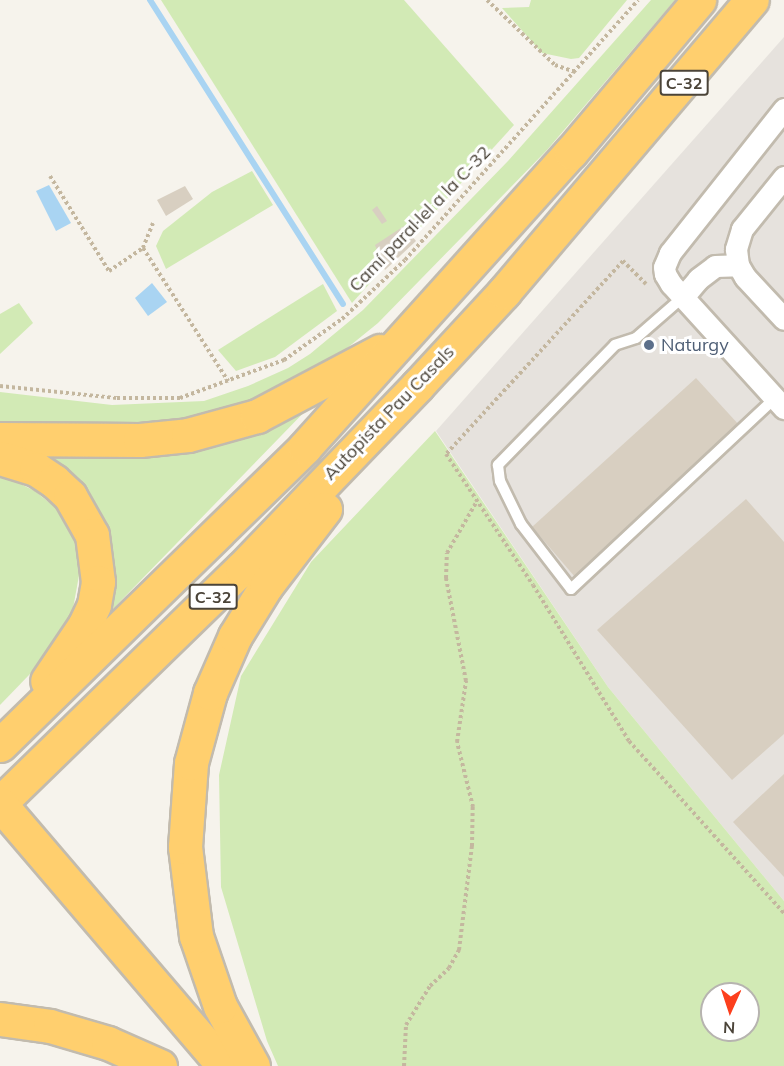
<!DOCTYPE html>
<html>
<head>
<meta charset="utf-8">
<style>
	body { margin:0 }
	#map { position:relative; width:784px; height:1066px; overflow:hidden; background:#f6f3ec; font-family:Mulish,sans-serif }
	div>[style] { position:absolute }
	.industrial>* { inset:0; background:#e6e2dd }
	.green>* { inset:0; background:#d2eab5 }
	.water>* { inset:0; background:#a9d4f2 }
	.stream>* { height:6px; margin:-3px; padding:0 3px; transform-origin:3px; border-radius:3px; background:#a9d4f2 }
	.building>* { inset:0; background:#d8cfc1 }
	.path>* { height:4px; margin-top:-2px; transform-origin:0; background:repeating-linear-gradient(90deg,#c4b79f 0 3px,transparent 0 6px) }
	.roads { filter:drop-shadow(2px 0 #c2bbae) drop-shadow(-2px 0 #c2bbae) drop-shadow(0 2px #c2bbae) drop-shadow(0 -2px #c2bbae) }
	.service>* { height:10px; margin:-5px; padding:0 5px; transform-origin:5px; border-radius:5px; background:#fff }
	.minor>* { height:21px; margin:-10.5px; padding:0 10.5px; transform-origin:10.5px; border-radius:10.5px; background:#fff }
	.motorway>* { height:33px; margin:-16.5px; padding:0 16.5px; transform-origin:16.5px; border-radius:16.5px; background:#ffcf6e }
	.dots>* { width:16px; height:16px; translate:-50% -50%; box-sizing:border-box; border:3px solid #fff; border-radius:50% }
	span { translate:-50% -50%; white-space:nowrap; text-align:center; line-height:1.15; -webkit-text-stroke:6px #fff; paint-order:stroke }
	.shield-label span { padding:2px 4px; background:#fff; border:2px solid; border-radius:4px; -webkit-text-stroke-width:0 }
	.shield-label { font-size:16px; color:#4b4439; font-weight:700 }
	.street-label { font-size:18px; color:#4b4439 }
	.service-label { font-size:18px; color:#4e5e75 }
	.left { translate:0 -50%; text-align:left }
	.north { position:absolute; left:700px; top:982px; width:60px; height:60px; box-sizing:border-box; background:#fff; border:2px solid #b7b4b0; border-radius:50%; rotate:183deg; font-size:16px; font-weight:700; line-height:24px; text-align:center; color:#4b4439 }
	.north::after { content:''; display:block; margin:auto; width:21px; height:27px; background:#fc3f1d; clip-path:polygon(50% 0,100% 100%,50% 72%,0 100%) }
</style>
</head>
<body>
<div id="map">
	<div class="industrial">
		<div style="clip-path:polygon(784px 37px,784px 901px,608px 687px,436px 431px)"></div>
	</div>
	<div class="green">
		<div style="clip-path:polygon(161px 0,404px 0,514px 125px,352px 303px)"></div>
		<div style="clip-path:polygon(531px 0,627px 0,579px 58px,571px 59px,542px 53px,502px 8px,529px 7px)"></div>
		<div style="clip-path:polygon(651px 0,675px 0,547px 150px,378px 323px,320px 370px,267px 399px,160px 429px,0 422px,0 392px,112px 405px,204px 401px,248px 386px,288px 368px,310px 354px,363px 310px,508px 161px)"></div>
		<div style="clip-path:polygon(252px 171px,273px 205px,166px 269px,156px 246px,163px 231px,212px 192px)"></div>
		<div style="clip-path:polygon(323px 284px,337px 311px,275px 357px,236px 371px,218px 350px)"></div>
		<div style="clip-path:polygon(19px 303px,33px 323px,0 354px,0 314px)"></div>
		<div style="clip-path:polygon(315px 401px,107px 615px,113px 572px,30px 452px)"></div>
		<div style="clip-path:polygon(evenodd,435px 431px,608px 687px,784px 901px,784px 1066px,278px 1066px,267px 1041px,221px 887px,219px 775px,241px 676px,311px 562px,435px 431px,712px 994px,748px 994px,748px 1030px,712px 1030px,712px 994px)"></div>
		<div style="clip-path:polygon(0 474px,35px 491px,62px 513px,78px 535px,80px 570px,72px 614px,59px 644px,0 705px)"></div>
	</div>
	<div class="water">
		<div style="clip-path:polygon(49px 185px,71px 223px,56px 231px,36px 191px)"></div>
		<div style="clip-path:polygon(152px 283px,167px 302px,148px 316px,135px 298px)"></div>
	</div>
	<div class="stream">
		<div style="left:150px;top:0;width:360px;rotate:57.6deg"></div>
	</div>
	<div class="building">
		<div style="clip-path:polygon(185px 186px,193px 199px,166px 216px,157px 200px)"></div>
		<div style="clip-path:polygon(377px 206px,387px 221px,382px 224px,372px 210px)"></div>
		<div style="clip-path:polygon(404px 226px,416px 241px,385px 270px,375px 245px)"></div>
		<div style="clip-path:polygon(696px 378px,740px 426px,575px 577px,532px 527px)"></div>
		<div style="clip-path:polygon(746px 499px,784px 542px,784px 734px,732px 780px,597px 630px)"></div>
		<div style="clip-path:polygon(784px 774px,784px 877px,733px 822px)"></div>
	</div>
	<div class="path">
		<div style="left:487px;top:0;width:94px;rotate:43.7deg"></div>
		<div style="left:555px;top:65px;width:21px;rotate:19deg"></div>
		<div style="left:50px;top:176px;width:112px;rotate:58.2deg"></div>
		<div style="left:109px;top:271px;width:41px;rotate:-34.1deg"></div>
		<div style="left:153px;top:223px;width:27px;rotate:112deg"></div>
		<div style="left:143px;top:248px;width:158px;rotate:57.4deg"></div>
		<div style="left:646px;top:284px;width:33px;rotate:-135deg"></div>
		<div style="left:623px;top:261px;width:262px;rotate:132.5deg"></div>
		<div style="left:446px;top:454px;width:157px;rotate:56.4deg"></div>
		<div style="left:533px;top:585px;width:183px;rotate:58.4deg"></div>
		<div style="left:629px;top:741px;width:232px;rotate:48deg"></div>
		<div style="left:0;top:386px;width:118px;rotate:5.9deg"></div>
		<div style="left:117px;top:398px;width:63px"></div>
		<div style="left:180px;top:398px;width:111px;rotate:-20.1deg"></div>
		<div style="left:284px;top:360px;width:71px;rotate:-35.3deg"></div>
		<div style="left:342px;top:319px;width:86px;rotate:-43.1deg"></div>
		<div style="left:405px;top:260px;width:349px;rotate:-48.1deg"></div>
		<div style="left:404px;top:1066px;width:41px;rotate:-87.2deg"></div>
		<div style="left:406px;top:1025px;width:46px;rotate:-58.4deg"></div>
		<div style="left:430px;top:986px;width:26px;rotate:-43deg"></div>
		<div style="left:449px;top:968px;width:21px;rotate:-61deg"></div>
		<div style="left:459px;top:950px;width:105px;rotate:-82.9deg"></div>
		<div style="left:472px;top:846px;width:39px;rotate:-89deg"></div>
		<div style="left:473px;top:807px;width:67px;rotate:-103.8deg"></div>
		<div style="left:457px;top:742px;width:62px;rotate:-81.6deg"></div>
		<div style="left:466px;top:681px;width:105px;rotate:-101deg"></div>
		<div style="left:446px;top:578px;width:25px;rotate:-88deg"></div>
		<div style="left:447px;top:553px;width:60px;rotate:-60deg"></div>
	</div>
	<div class="roads">
		<div class="service">
			<div style="left:683px;top:297px;width:62px;rotate:138.9deg"></div>
			<div style="left:636px;top:338px;width:22px;rotate:162deg"></div>
			<div style="left:615px;top:345px;width:168px;rotate:134.3deg"></div>
			<div style="left:498px;top:465px;width:16px;rotate:83deg"></div>
			<div style="left:500px;top:481px;width:48px;rotate:64deg"></div>
			<div style="left:521px;top:524px;width:82px;rotate:52.4deg"></div>
			<div style="left:571px;top:589px;width:279px;rotate:-43.1deg"></div>
		</div>
		<div class="minor">
			<div style="left:784px;top:109px;width:184px;rotate:128.4deg"></div>
			<div style="left:670px;top:253px;width:15px;rotate:113deg"></div>
			<div style="left:664px;top:267px;width:7px;rotate:82deg"></div>
			<div style="left:665px;top:274px;width:12px;rotate:59deg"></div>
			<div style="left:671px;top:284px;width:168px;rotate:47.7deg"></div>
			<div style="left:784px;top:177px;width:67px;rotate:128.9deg"></div>
			<div style="left:742px;top:229px;width:21px;rotate:107deg"></div>
			<div style="left:736px;top:249px;width:16px;rotate:83deg"></div>
			<div style="left:738px;top:265px;width:14px;rotate:60deg"></div>
			<div style="left:745px;top:277px;width:57px;rotate:47.1deg"></div>
			<div style="left:683px;top:297px;width:23px;rotate:-50deg"></div>
			<div style="left:698px;top:279px;width:21px;rotate:-37deg"></div>
			<div style="left:715px;top:266px;width:23px;rotate:-2deg"></div>
		</div>
		<div class="motorway">
			<div style="left:0;top:439px;width:140px;rotate:0.4deg"></div>
			<div style="left:140px;top:440px;width:48px;rotate:-5.9deg"></div>
			<div style="left:188px;top:435px;width:72px;rotate:-15.4deg"></div>
			<div style="left:257px;top:416px;width:139px;rotate:-27.9deg"></div>
			<div style="left:0;top:458px;width:38px;rotate:17deg"></div>
			<div style="left:36px;top:469px;width:22px;rotate:34deg"></div>
			<div style="left:54px;top:481px;width:22px;rotate:43deg"></div>
			<div style="left:70px;top:496px;width:45px;rotate:60.6deg"></div>
			<div style="left:92px;top:535px;width:47px;rotate:82.7deg"></div>
			<div style="left:98px;top:582px;width:23px;rotate:100deg"></div>
			<div style="left:94px;top:605px;width:23px;rotate:115deg"></div>
			<div style="left:84px;top:626px;width:66px;rotate:123.9deg"></div>
			<div style="left:0;top:745px;width:426px;rotate:-44.3deg"></div>
			<div style="left:305px;top:447px;width:397px;rotate:-48deg"></div>
			<div style="left:571px;top:152px;width:199px;rotate:-49.9deg"></div>
			<div style="left:0;top:803px;width:337px;rotate:-44.2deg"></div>
			<div style="left:242px;top:568px;width:254px;rotate:-46.1deg"></div>
			<div style="left:418px;top:385px;width:127px;rotate:-47.2deg"></div>
			<div style="left:504px;top:292px;width:383px;rotate:-49.7deg"></div>
			<div style="left:0;top:804px;width:345px;rotate:49.5deg"></div>
			<div style="left:0;top:1019px;width:50px;rotate:8deg"></div>
			<div style="left:50px;top:1026px;width:60px;rotate:16.3deg"></div>
			<div style="left:108px;top:1043px;width:57px;rotate:23.9deg"></div>
			<div style="left:253px;top:1066px;width:68px;rotate:-118.8deg"></div>
			<div style="left:220px;top:1006px;width:74px;rotate:-108.9deg"></div>
			<div style="left:196px;top:936px;width:90px;rotate:-97deg"></div>
			<div style="left:185px;top:847px;width:84px;rotate:-85.9deg"></div>
			<div style="left:191px;top:763px;width:73px;rotate:-74.8deg"></div>
			<div style="left:210px;top:693px;width:62px;rotate:-66.3deg"></div>
			<div style="left:235px;top:636px;width:59px;rotate:-58.2deg"></div>
			<div style="left:266px;top:586px;width:97px;rotate:-52.5deg"></div>
		</div>
	</div>
	<div class="dots">
		<div style="left:649px;top:345px;background:#5c6f8a"></div>
	</div>
	<div class="shield-label">
		<span style="left:684px;top:83px">C-32</span>
		<span style="left:213px;top:597px">C-32</span>
	</div>
	<div class="street-label">
		<span style="left:420px;top:219px;rotate:-46deg">Camí paral·lel a la C-32</span>
		<span style="left:389px;top:413px;rotate:-46deg">Autopista Pau Casals</span>
	</div>
	<div class="service-label">
		<span class="left" style="left:661px;top:345px">Naturgy</span>
	</div>
	<div class="north">N</div>
</div>
</body>
</html>
